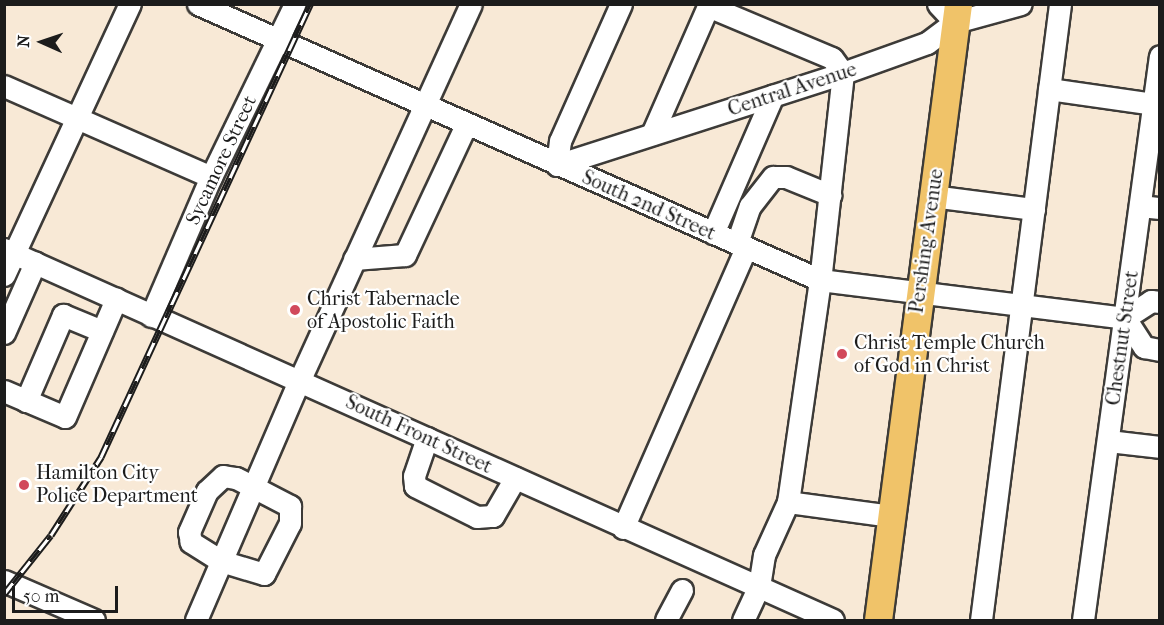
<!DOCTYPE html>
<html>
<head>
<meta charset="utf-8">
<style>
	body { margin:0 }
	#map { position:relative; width:1164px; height:625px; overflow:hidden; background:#f8e9d6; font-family:"IM FELL French Canon",serif }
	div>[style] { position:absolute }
	.roads { filter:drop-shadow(2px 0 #3d3b38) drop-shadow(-2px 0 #3d3b38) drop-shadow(0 2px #3d3b38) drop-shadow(0 -2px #3d3b38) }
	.minor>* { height:21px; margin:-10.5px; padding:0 10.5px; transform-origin:10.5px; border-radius:10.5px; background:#fff }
	.major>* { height:27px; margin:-13.5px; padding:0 13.5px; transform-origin:13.5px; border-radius:13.5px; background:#f0c369 }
	.rail>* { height:7px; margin-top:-3.5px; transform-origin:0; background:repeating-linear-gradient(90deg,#fff 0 14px,#1c1c1c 0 28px); box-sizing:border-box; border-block:2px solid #1c1c1c }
	.dots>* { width:16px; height:16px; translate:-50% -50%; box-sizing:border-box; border:3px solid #fff; border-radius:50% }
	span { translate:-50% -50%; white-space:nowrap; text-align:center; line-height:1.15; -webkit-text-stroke:4.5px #fff; paint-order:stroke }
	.street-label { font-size:20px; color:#1c1c1c }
	.poi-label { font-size:20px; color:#1c1c1c }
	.left { translate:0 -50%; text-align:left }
	.frame { position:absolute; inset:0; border:6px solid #1c1c1c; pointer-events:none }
	.north { position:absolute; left:12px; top:12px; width:60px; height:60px; -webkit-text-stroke:4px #fff; paint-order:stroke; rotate:273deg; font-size:16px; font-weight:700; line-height:24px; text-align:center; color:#1c1c1c }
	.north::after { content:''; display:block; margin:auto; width:21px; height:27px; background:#1c1c1c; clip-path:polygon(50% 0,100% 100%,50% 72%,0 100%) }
	.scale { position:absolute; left:12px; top:586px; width:106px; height:27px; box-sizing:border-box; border:3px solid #1c1c1c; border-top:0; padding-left:8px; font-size:18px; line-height:21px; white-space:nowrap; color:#1c1c1c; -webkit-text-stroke:4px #fff; paint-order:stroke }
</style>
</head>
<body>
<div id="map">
	<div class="roads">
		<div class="minor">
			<div style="left:198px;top:4px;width:680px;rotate:23.93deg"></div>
			<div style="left:820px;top:280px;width:307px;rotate:7.1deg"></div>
			<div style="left:1125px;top:318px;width:31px;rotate:-33deg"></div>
			<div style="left:1151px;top:301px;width:9px;rotate:6deg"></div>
			<div style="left:938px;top:4px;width:25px;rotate:47deg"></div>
			<div style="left:708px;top:6px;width:134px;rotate:22.8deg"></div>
			<div style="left:832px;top:58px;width:19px;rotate:54deg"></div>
			<div style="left:843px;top:73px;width:208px;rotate:96.3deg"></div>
			<div style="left:820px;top:280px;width:224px;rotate:98.2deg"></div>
			<div style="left:788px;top:502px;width:58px;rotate:114.4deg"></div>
			<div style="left:764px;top:555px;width:31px;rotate:99deg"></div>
			<div style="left:759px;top:586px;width:38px;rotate:115deg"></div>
			<div style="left:4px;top:86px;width:226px;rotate:23.7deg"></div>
			<div style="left:1049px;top:89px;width:105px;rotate:8.2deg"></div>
			<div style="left:652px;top:134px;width:142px;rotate:-66.3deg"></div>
			<div style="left:557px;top:165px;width:300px;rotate:-17.8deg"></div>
			<div style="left:843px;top:73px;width:89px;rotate:-19.7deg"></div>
			<div style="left:927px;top:43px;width:35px;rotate:-37deg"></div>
			<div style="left:955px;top:22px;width:68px;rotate:-15.3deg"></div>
			<div style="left:557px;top:165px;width:24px;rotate:-83deg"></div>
			<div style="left:560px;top:141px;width:150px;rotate:-66deg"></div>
			<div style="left:932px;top:196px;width:103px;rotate:7.3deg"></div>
			<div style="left:1140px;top:206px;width:20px;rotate:6deg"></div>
			<div style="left:713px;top:233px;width:150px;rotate:-66.5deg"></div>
			<div style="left:737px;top:243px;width:39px;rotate:-71deg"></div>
			<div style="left:750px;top:206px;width:37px;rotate:-52deg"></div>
			<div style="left:773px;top:177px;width:13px"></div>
			<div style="left:786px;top:177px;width:48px;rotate:22.2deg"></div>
			<div style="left:4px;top:249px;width:908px;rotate:24.11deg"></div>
			<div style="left:354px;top:259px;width:51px;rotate:-4.5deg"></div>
			<div style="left:405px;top:255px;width:144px;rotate:-64.9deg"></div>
			<div style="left:4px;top:275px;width:299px;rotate:-65.1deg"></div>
			<div style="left:151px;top:316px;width:151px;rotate:-66.7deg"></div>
			<div style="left:211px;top:177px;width:192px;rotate:-64.1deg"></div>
			<div style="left:1125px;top:318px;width:35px;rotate:57deg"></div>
			<div style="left:1144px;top:347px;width:16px;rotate:11deg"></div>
			<div style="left:4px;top:333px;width:77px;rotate:-66.1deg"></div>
			<div style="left:4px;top:391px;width:66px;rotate:23.1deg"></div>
			<div style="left:65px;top:417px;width:129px;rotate:-66.6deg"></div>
			<div style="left:26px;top:401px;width:94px;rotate:-66.7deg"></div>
			<div style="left:63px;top:315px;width:42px;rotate:22.3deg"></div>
			<div style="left:427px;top:438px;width:40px;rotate:108.9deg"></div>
			<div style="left:414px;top:476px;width:10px;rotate:84deg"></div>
			<div style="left:415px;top:486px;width:69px;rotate:26.6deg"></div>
			<div style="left:477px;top:517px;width:16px;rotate:-4deg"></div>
			<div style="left:493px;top:516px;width:44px;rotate:-59.9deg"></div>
			<div style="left:1108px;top:441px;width:52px;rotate:6.6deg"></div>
			<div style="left:223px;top:476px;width:13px;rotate:9deg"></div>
			<div style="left:236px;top:478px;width:61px;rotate:27.4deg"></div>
			<div style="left:290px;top:506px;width:17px;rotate:90deg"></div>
			<div style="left:290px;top:523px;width:57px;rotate:117deg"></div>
			<div style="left:264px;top:574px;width:45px;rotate:-163.2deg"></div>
			<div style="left:221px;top:561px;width:36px;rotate:-148deg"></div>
			<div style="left:191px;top:542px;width:10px;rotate:-101deg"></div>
			<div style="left:189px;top:532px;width:45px;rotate:-66.3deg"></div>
			<div style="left:207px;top:491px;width:22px;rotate:-43deg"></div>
			<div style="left:788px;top:502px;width:105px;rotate:7.7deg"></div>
			<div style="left:623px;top:528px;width:306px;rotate:-66.3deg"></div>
			<div style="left:4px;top:581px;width:98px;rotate:23.4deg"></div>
			<div style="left:196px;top:620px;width:262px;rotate:-66.7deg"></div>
			<div style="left:300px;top:379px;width:412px;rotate:-65.5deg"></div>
			<div style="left:666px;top:620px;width:34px;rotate:-62deg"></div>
			<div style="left:981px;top:620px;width:621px;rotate:-82.69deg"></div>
			<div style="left:1083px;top:620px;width:569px;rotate:-82.23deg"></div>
		</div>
		<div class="major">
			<div style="left:878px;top:620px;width:621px;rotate:-82.6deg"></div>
		</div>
	</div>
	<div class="rail">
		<div style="left:4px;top:594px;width:75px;rotate:-51.5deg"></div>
		<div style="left:51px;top:535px;width:93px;rotate:-57.3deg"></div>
		<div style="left:101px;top:457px;width:499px;rotate:-65.2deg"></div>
	</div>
	<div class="dots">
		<div style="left:295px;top:310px;background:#d1495b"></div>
		<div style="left:842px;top:354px;background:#d1495b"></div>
		<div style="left:24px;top:485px;background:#d1495b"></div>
	</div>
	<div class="street-label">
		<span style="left:792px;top:89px;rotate:-18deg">Central Avenue</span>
		<span style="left:221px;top:160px;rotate:-65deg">Sycamore Street</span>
		<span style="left:649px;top:205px;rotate:24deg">South 2nd Street</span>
		<span style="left:926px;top:241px;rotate:-82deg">Pershing Avenue</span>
		<span style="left:1122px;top:338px;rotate:-82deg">Chestnut Street</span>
		<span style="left:419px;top:434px;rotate:25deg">South Front Street</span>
	</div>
	<div class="poi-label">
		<span class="left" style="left:307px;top:310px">Christ Tabernacle<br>of Apostolic Faith</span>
		<span class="left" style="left:854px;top:354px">Christ Temple Church<br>of God in Christ</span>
		<span class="left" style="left:36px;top:484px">Hamilton City<br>Police Department</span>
	</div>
	<div class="frame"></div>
	<div class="north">N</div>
	<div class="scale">50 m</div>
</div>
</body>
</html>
